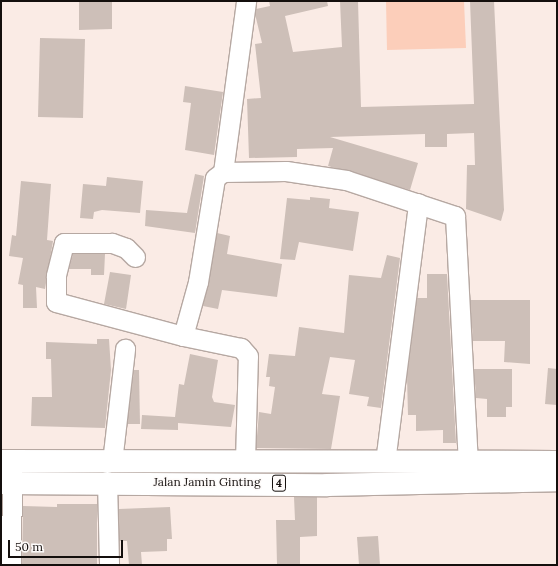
<!DOCTYPE html>
<html>
<head>
<meta charset="utf-8">
<style>
	body { margin:0 }
	#map { position:relative; width:558px; height:566px; overflow:hidden; background:#faebe5; font-family:Lora,serif }
	div>[style] { position:absolute }
	.green>* { inset:0; background:#fcceba }
	.building>* { inset:0; background:#cdbfb8 }
	.roads { filter:drop-shadow(1px 0 #b6a8a2) drop-shadow(-1px 0 #b6a8a2) drop-shadow(0 1px #b6a8a2) drop-shadow(0 -1px #b6a8a2) }
	.minor>* { height:19px; margin:-9.5px; padding:0 9.5px; transform-origin:9.5px; border-radius:9.5px; background:#fff }
	.highway>* { height:22px; margin:-11px; padding:0 11px; transform-origin:11px; border-radius:11px; background:#fff }
	span { translate:-50% -50%; white-space:nowrap; text-align:center; line-height:1.15; -webkit-text-stroke:3px #fefbfa; paint-order:stroke }
	.shield-label span { padding:1px 3px; background:#fefbfa; border:1px solid; border-radius:3px; -webkit-text-stroke-width:0 }
	.shield-label { font-size:11px; color:#140f0d; font-weight:700 }
	.street-label { font-size:12px; color:#140f0d }
	.frame { position:absolute; inset:0; border:2px solid #140f0d; pointer-events:none }
	.scale { position:absolute; left:8px; top:540px; width:115px; height:18px; box-sizing:border-box; border:2px solid #140f0d; border-top:0; padding-left:5px; font-size:12px; line-height:14px; white-space:nowrap; color:#140f0d; -webkit-text-stroke:3px #fefbfa; paint-order:stroke }
</style>
</head>
<body>
<div id="map">
	<div class="green">
		<div style="clip-path:polygon(386px 1px,464px 1px,466px 48px,387px 50px)"></div>
	</div>
	<div class="building">
		<div style="clip-path:polygon(79px 1px,112px 1px,112px 29px,79px 30px)"></div>
		<div style="clip-path:polygon(269px 1px,327px 1px,328px 6px,285px 16px,293px 52px,342px 47px,340px 1px,358px 1px,361px 107px,474px 104px,470px 1px,494px 1px,504px 210px,501px 221px,466px 209px,467px 165px,475px 165px,474px 133px,447px 134px,447px 147px,425px 147px,425px 134px,330px 137px,418px 163px,410px 190px,328px 166px,333px 148px,297px 149px,297px 157px,249px 158px,247px 99px,261px 98px,255px 44px,262px 43px,255px 14px,256px 9px,270px 6px)"></div>
		<div style="clip-path:polygon(40px 38px,85px 39px,83px 118px,38px 117px)"></div>
		<div style="clip-path:polygon(185px 86px,223px 92px,214px 155px,185px 150px,191px 103px,183px 102px)"></div>
		<div style="clip-path:polygon(195px 174px,204px 176px,195px 233px,145px 226px,146px 210px,187px 213px)"></div>
		<div style="clip-path:polygon(107px 177px,143px 181px,140px 213px,102px 210px,94px 212px,93px 219px,80px 218px,83px 184px,106px 186px)"></div>
		<div style="clip-path:polygon(21px 181px,51px 184px,47px 240px,53px 241px,45px 289px,36px 287px,37px 308px,23px 308px,23px 285px,18px 284px,23px 258px,9px 256px,12px 235px,16px 236px)"></div>
		<div style="clip-path:polygon(310px 197px,330px 199px,329px 208px,359px 212px,353px 251px,299px 242px,295px 260px,280px 259px,287px 198px,310px 200px)"></div>
		<div style="clip-path:polygon(217px 233px,230px 236px,227px 254px,282px 264px,277px 297px,222px 290px,218px 309px,203px 306px)"></div>
		<div style="clip-path:polygon(73px 254px,105px 254px,104px 275px,91px 275px,91px 269px,69px 269px)"></div>
		<div style="clip-path:polygon(387px 255px,400px 258px,381px 408px,367px 406px,369px 397px,349px 394px,355px 360px,330px 357px,322px 394px,340px 396px,331px 449px,256px 448px,259px 412px,271px 414px,275px 387px,269px 386px,270px 377px,266px 377px,269px 354px,295px 356px,299px 327px,344px 333px,349px 275px,381px 278px)"></div>
		<div style="clip-path:polygon(110px 272px,131px 275px,126px 309px,104px 304px)"></div>
		<div style="clip-path:polygon(427px 274px,447px 274px,456px 443px,443px 443px,443px 430px,416px 431px,416px 415px,408px 415px,407px 377px,417px 298px,427px 298px)"></div>
		<div style="clip-path:polygon(470px 300px,530px 300px,530px 364px,504px 362px,505px 341px,473px 341px)"></div>
		<div style="clip-path:polygon(97px 339px,109px 339px,111px 370px,105px 428px,31px 426px,32px 397px,52px 397px,51px 359px,46px 359px,46px 342px,97px 344px)"></div>
		<div style="clip-path:polygon(190px 354px,218px 360px,212px 397px,214px 402px,235px 405px,231px 427px,178px 423px,178px 430px,141px 429px,142px 415px,175px 417px,179px 384px,184px 385px)"></div>
		<div style="clip-path:polygon(548px 368px,557px 369px,557px 405px,545px 404px)"></div>
		<div style="clip-path:polygon(474px 369px,512px 369px,512px 407px,506px 407px,506px 417px,487px 417px,487px 399px,476px 398px)"></div>
		<div style="clip-path:polygon(134px 370px,139px 370px,140px 424px,127px 424px)"></div>
		<div style="clip-path:polygon(294px 497px,317px 497px,317px 536px,300px 537px,300px 565px,277px 565px,276px 520px,295px 520px)"></div>
		<div style="clip-path:polygon(57px 504px,97px 504px,97px 565px,22px 565px,23px 506px,57px 507px)"></div>
		<div style="clip-path:polygon(170px 507px,172px 539px,167px 539px,167px 551px,141px 552px,142px 565px,129px 565px,127px 541px,119px 541px,119px 509px)"></div>
		<div style="clip-path:polygon(378px 536px,380px 565px,359px 565px,357px 537px)"></div>
	</div>
	<div class="roads">
		<div class="minor">
			<div style="left:223px;top:172px;width:173px;rotate:-82.3deg"></div>
			<div style="left:135px;top:257px;width:13px;rotate:-135deg"></div>
			<div style="left:126px;top:248px;width:15px;rotate:-160deg"></div>
			<div style="left:112px;top:243px;width:48px;rotate:180deg"></div>
			<div style="left:64px;top:243px;width:34px;rotate:104deg"></div>
			<div style="left:56px;top:276px;width:26px;rotate:90deg"></div>
			<div style="left:56px;top:302px;width:131px;rotate:15deg"></div>
			<div style="left:245px;top:461px;width:105px;rotate:-88.4deg"></div>
			<div style="left:248px;top:356px;width:11px;rotate:-131deg"></div>
			<div style="left:241px;top:348px;width:59px;rotate:-168.3deg"></div>
			<div style="left:183px;top:336px;width:56px;rotate:-74.5deg"></div>
			<div style="left:198px;top:282px;width:105px;rotate:-80.7deg"></div>
			<div style="left:215px;top:178px;width:10px;rotate:-37deg"></div>
			<div style="left:223px;top:172px;width:63px;rotate:-0.9deg"></div>
			<div style="left:286px;top:171px;width:61px;rotate:8.5deg"></div>
			<div style="left:346px;top:180px;width:115px;rotate:18.3deg"></div>
			<div style="left:455px;top:216px;width:246px;rotate:87deg"></div>
			<div style="left:112px;top:462px;width:114px;rotate:-83.4deg"></div>
			<div style="left:385px;top:462px;width:261px;rotate:-82.7deg"></div>
			<div style="left:107px;top:481px;width:84px;rotate:88.6deg"></div>
			<div style="left:11px;top:565px;width:96px;rotate:-89.4deg"></div>
		</div>
		<div class="highway">
			<div style="left:1px;top:461px;width:556px;rotate:0.1deg"></div>
			<div style="left:1px;top:483px;width:326px;rotate:0.4deg"></div>
			<div style="left:327px;top:485px;width:230px;rotate:-1.2deg"></div>
		</div>
	</div>
	<div class="shield-label">
		<span style="left:279px;top:483px">4</span>
	</div>
	<div class="street-label">
		<span style="left:207px;top:482px">Jalan Jamin Ginting</span>
	</div>
	<div class="frame"></div>
	<div class="scale">50 m</div>
</div>
</body>
</html>
